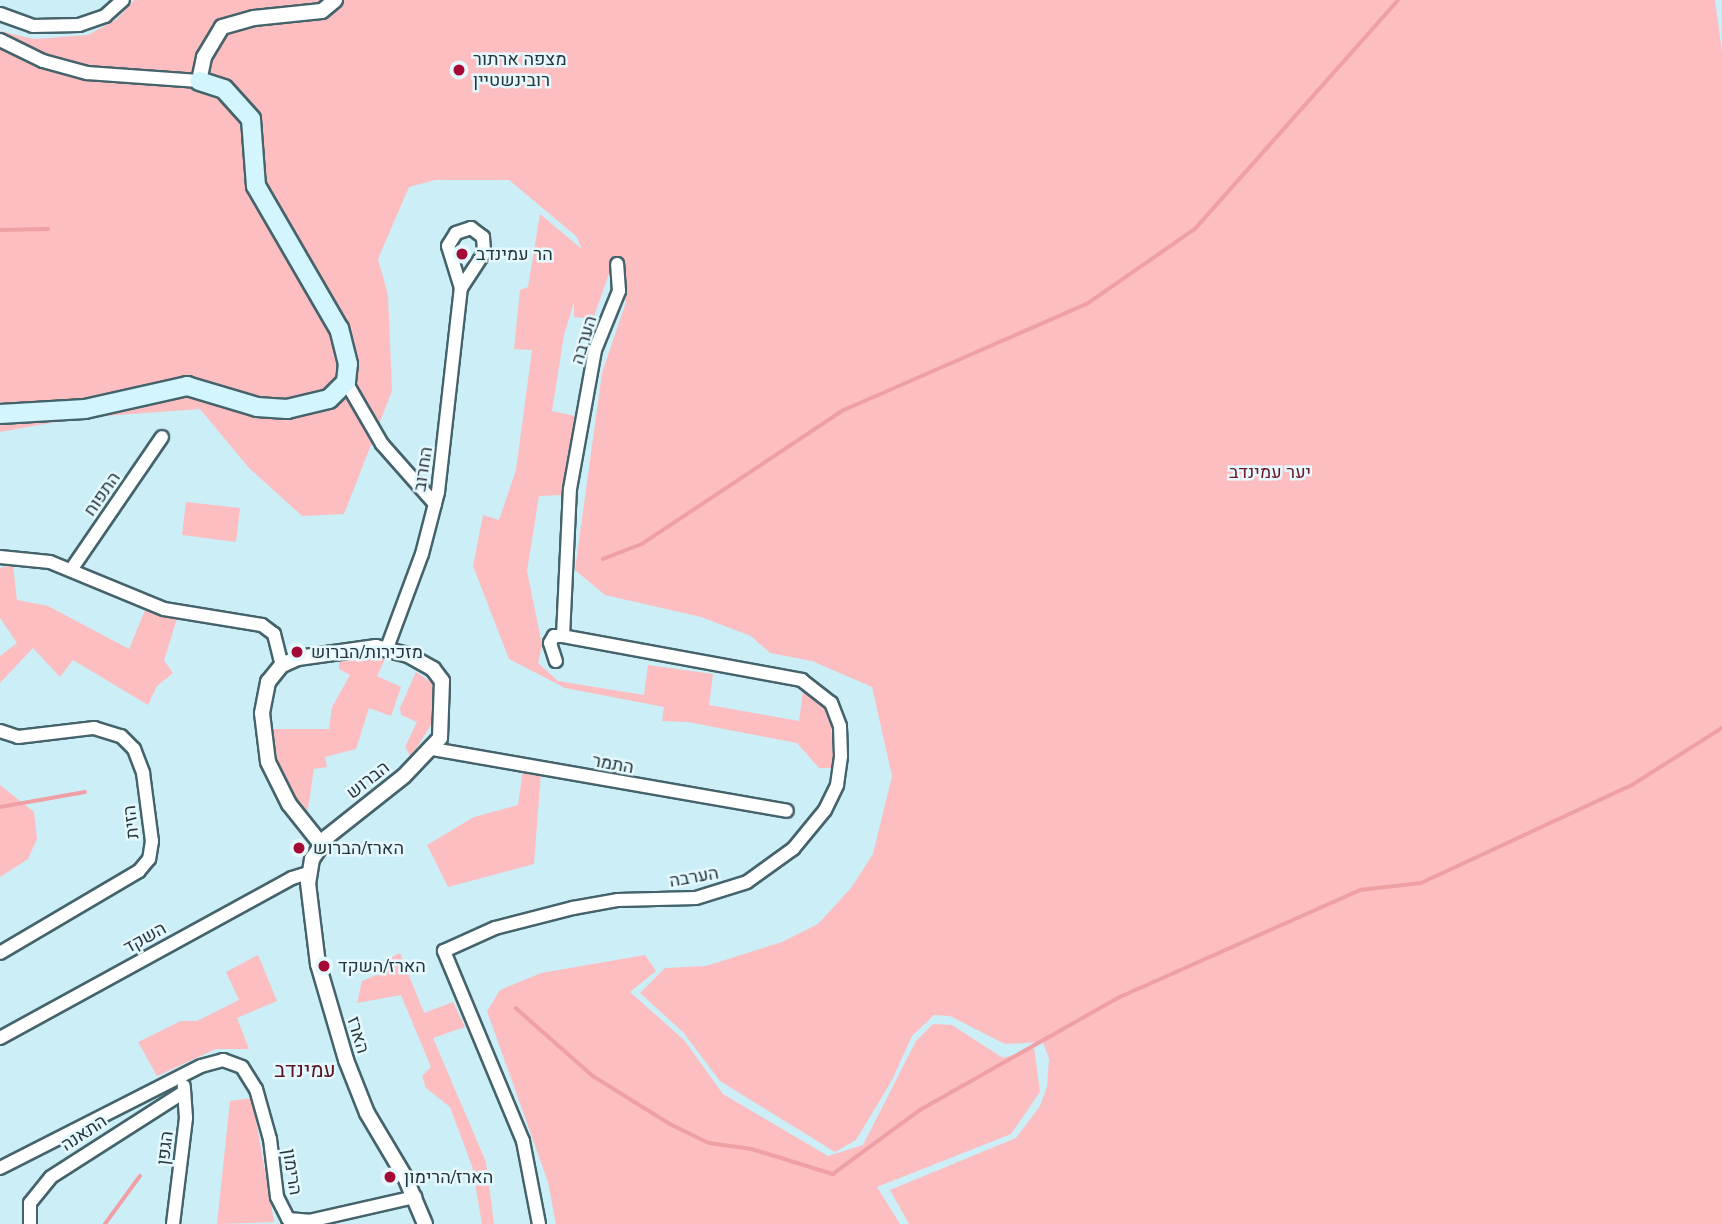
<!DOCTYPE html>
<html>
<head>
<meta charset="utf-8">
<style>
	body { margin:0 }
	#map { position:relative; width:1722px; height:1224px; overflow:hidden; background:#cceef7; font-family:Mulish,Heebo,sans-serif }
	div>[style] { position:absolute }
	.green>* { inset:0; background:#fdbec1 }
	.stream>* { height:3.5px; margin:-1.75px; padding:0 1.75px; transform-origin:1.75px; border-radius:1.75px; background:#efa0a5 }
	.roads { filter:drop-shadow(2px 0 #45636b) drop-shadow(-2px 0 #45636b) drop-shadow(0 2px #45636b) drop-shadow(0 -2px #45636b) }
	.minor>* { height:12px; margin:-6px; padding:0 6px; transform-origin:6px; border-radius:6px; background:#fff }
	.tertiary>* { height:14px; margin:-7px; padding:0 7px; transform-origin:7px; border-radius:7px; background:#fff }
	.secondary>* { height:18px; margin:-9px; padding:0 9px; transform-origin:9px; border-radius:9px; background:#d3f5fd }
	.dots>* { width:19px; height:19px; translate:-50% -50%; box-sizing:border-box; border:4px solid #e4f8fe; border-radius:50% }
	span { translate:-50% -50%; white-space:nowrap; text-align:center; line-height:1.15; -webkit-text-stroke:5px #e4f8fe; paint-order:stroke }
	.poi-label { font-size:18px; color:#293639 }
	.left { translate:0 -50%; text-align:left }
	.street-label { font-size:18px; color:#293639 }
	.park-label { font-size:18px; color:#731729 }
	.quarter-label { font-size:21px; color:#5a1521 }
</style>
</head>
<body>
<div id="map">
	<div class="green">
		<div style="clip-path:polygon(134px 0,1715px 0,1722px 52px,1722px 1224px,909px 1224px,890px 1190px,1016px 1138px,1040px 1106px,1047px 1087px,1049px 1059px,1043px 1042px,1005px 1044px,950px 1016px,934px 1015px,912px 1036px,892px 1080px,856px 1140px,835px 1152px,720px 1081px,683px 1032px,640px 993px,665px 968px,706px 966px,782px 942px,818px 924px,851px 888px,873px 854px,892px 776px,872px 687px,812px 661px,770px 653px,751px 636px,701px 617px,605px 595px,575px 570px,602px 373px,626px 302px,619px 270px,610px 271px,593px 319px,574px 317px,574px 302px,564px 335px,552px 411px,575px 416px,563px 495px,539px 496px,527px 571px,542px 645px,538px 663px,558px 681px,644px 695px,648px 665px,713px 674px,709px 705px,799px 721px,803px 691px,817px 699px,830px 716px,834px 768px,819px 768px,797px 743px,688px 722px,662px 721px,664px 707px,565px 688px,509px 659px,473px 566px,483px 515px,499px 520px,516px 470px,532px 350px,514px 349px,520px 290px,528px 287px,540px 214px,582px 249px,576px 236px,509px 180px,435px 180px,409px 187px,378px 259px,388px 295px,392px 391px,344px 514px,302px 516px,249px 468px,200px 409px,78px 418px,0 432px,0 31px,34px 39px,88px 35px,117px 19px)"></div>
		<div style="clip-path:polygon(186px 502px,240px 508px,236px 542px,182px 535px)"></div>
		<div style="clip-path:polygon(13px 565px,17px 600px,48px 606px,129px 649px,146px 608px,177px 619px,164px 660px,173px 673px,157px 686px,148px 705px,73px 660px,60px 677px,33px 648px,0 683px,0 656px,17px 643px,0 618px,0 568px)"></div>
		<div style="clip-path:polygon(383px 650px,389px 651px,377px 676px,401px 687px,391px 716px,369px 708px,356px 749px,325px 757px,327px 767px,314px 769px,307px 815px,280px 774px,272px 729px,329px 729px,332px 707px,350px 675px,339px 669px,339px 661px)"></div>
		<div style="clip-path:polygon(416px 672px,435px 685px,434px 720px,411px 757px,405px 747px,417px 722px,401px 715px,400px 708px)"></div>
		<div style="clip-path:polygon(523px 770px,541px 772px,534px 864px,448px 887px,427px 845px,474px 817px,518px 805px)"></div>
		<div style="clip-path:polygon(0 785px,34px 812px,37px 839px,28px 859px,0 877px)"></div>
		<div style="clip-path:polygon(400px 953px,424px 1013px,453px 1002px,465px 1027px,433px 1038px,486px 1162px,494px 1224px,482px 1224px,472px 1166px,450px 1107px,426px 1088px,422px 1076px,431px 1067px,401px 995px,357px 1003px,362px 981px,382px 973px,391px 957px)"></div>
		<div style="clip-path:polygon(258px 955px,277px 1001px,237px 1018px,249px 1049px,216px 1049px,157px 1076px,138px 1042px,181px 1021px,197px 1021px,239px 1000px,226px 972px)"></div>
		<div style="clip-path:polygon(645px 955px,656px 971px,630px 992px,684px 1040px,723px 1094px,828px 1156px,863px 1145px,916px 1041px,933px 1024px,952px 1025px,1003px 1058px,1034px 1048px,1040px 1092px,1011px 1134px,877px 1187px,900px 1224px,556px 1224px,548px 1182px,487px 1011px,500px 990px,541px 973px)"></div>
		<div style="clip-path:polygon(252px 1098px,274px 1222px,217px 1224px,230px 1101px)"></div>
	</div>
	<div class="stream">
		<div style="left:0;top:230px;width:48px;rotate:-1.2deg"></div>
		<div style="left:603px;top:559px;width:42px;rotate:-21deg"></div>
		<div style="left:642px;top:544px;width:242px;rotate:-33.6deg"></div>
		<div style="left:844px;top:410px;width:265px;rotate:-23.6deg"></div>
		<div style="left:1087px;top:304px;width:131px;rotate:-34.8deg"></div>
		<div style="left:1195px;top:229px;width:306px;rotate:-48.4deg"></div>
		<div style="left:0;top:807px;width:86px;rotate:-10deg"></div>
		<div style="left:516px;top:1008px;width:103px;rotate:41.4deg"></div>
		<div style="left:593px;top:1076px;width:91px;rotate:31.9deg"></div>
		<div style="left:670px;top:1124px;width:43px;rotate:26deg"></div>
		<div style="left:709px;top:1143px;width:43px;rotate:7.9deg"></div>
		<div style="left:752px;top:1149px;width:85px;rotate:17.2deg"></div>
		<div style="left:833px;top:1174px;width:108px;rotate:-36.3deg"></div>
		<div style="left:920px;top:1110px;width:230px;rotate:-29.5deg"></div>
		<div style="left:1120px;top:997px;width:263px;rotate:-24deg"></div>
		<div style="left:1360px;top:890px;width:61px;rotate:-6.5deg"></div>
		<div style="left:1421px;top:883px;width:233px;rotate:-24.9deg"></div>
		<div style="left:1632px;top:785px;width:107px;rotate:-32.3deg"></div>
		<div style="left:105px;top:1224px;width:59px;rotate:-53.9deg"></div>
	</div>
	<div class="roads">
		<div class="minor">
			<div style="left:0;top:14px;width:35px;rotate:20deg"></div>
			<div style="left:33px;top:26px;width:46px;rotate:-1.2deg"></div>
			<div style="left:79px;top:25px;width:28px;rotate:-19deg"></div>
			<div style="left:105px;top:16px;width:24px;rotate:-42deg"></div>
			<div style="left:0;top:40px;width:48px;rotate:26deg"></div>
			<div style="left:43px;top:61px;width:46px;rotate:15.3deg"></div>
			<div style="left:87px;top:73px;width:112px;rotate:4.1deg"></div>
			<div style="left:346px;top:382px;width:72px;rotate:59.9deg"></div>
			<div style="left:382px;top:444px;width:80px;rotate:48.5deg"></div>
			<div style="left:0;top:557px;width:50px;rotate:5.7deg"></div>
			<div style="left:50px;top:562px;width:123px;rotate:22.4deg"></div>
			<div style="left:164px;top:609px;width:99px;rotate:9.3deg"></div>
			<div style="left:262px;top:625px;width:15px;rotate:37deg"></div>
			<div style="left:274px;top:634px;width:32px;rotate:76deg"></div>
			<div style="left:71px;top:570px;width:161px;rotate:-55.6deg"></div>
			<div style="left:563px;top:636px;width:147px;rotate:-87.3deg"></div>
			<div style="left:570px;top:489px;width:141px;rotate:-79.8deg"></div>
			<div style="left:595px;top:350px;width:64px;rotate:-67.9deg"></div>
			<div style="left:619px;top:291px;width:27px;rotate:-94deg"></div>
			<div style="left:387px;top:648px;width:100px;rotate:-69.6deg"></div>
			<div style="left:422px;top:554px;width:64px;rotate:-75.5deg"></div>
			<div style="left:438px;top:492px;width:205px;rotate:-83.6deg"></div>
			<div style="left:461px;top:288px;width:44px;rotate:-107.2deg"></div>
			<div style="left:448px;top:246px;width:15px;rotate:-58deg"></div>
			<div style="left:456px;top:233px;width:16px;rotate:-18deg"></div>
			<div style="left:471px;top:228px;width:15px;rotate:37deg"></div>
			<div style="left:483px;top:237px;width:16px;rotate:86deg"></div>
			<div style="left:484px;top:253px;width:42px;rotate:123.3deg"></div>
			<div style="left:0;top:731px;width:19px;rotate:18deg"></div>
			<div style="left:18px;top:737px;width:77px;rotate:-6.8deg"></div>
			<div style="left:94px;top:728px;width:28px;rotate:17deg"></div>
			<div style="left:121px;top:736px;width:18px;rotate:45deg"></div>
			<div style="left:134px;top:749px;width:26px;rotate:69deg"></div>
			<div style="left:143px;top:773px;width:69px;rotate:82.5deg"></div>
			<div style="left:152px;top:841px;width:18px;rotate:99deg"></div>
			<div style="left:149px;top:859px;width:16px;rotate:130deg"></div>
			<div style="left:139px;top:871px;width:161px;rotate:149.5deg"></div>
			<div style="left:433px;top:749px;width:359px;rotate:9.9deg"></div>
			<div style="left:0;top:1038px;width:333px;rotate:-28.7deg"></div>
			<div style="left:292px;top:878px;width:17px;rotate:-17deg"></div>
			<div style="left:0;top:1168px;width:225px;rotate:-26.9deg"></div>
			<div style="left:201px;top:1066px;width:23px;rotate:-15deg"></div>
			<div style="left:223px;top:1060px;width:20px;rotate:20deg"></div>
			<div style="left:242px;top:1067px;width:26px;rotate:58deg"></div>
			<div style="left:256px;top:1089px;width:52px;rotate:74.4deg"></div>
			<div style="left:270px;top:1139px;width:58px;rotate:83.1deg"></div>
			<div style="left:277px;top:1197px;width:25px;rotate:63deg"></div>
			<div style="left:288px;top:1219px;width:21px;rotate:5deg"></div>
			<div style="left:309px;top:1221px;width:109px;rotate:-12.8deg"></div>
			<div style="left:30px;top:1224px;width:21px;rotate:-90deg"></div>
			<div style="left:30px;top:1203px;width:33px;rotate:-51deg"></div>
			<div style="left:51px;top:1177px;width:158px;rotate:-32.6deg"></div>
			<div style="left:173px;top:1224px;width:107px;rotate:-83deg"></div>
			<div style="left:186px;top:1118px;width:32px;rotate:-94deg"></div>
			<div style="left:539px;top:1224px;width:85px;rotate:-100.9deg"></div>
			<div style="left:523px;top:1141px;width:206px;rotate:-112.6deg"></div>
			<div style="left:444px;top:951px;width:56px;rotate:-24.3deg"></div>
			<div style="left:495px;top:928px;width:81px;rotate:-14.4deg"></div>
			<div style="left:573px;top:908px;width:46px;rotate:-10.1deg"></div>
			<div style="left:618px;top:900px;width:78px;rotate:-1.5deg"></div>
			<div style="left:696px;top:898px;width:53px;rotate:-17.4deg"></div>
			<div style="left:747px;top:882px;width:57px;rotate:-35.7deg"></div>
			<div style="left:793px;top:849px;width:50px;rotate:-50.6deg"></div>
			<div style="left:825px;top:810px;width:28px;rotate:-64deg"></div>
			<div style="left:837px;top:785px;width:29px;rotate:-82deg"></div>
			<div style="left:841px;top:756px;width:30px;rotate:-92deg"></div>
			<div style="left:840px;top:726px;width:25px;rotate:-111deg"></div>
			<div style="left:831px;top:703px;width:37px;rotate:-142deg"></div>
			<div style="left:802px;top:680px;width:243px;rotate:-169.6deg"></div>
			<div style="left:563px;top:636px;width:9px;rotate:180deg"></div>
			<div style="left:554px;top:636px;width:8px;rotate:120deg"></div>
			<div style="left:550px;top:643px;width:19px;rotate:72deg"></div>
		</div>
		<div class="tertiary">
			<div style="left:199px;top:81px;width:25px;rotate:-78deg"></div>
			<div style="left:204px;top:57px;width:35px;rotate:-59deg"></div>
			<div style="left:222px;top:27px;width:33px;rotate:-16deg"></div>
			<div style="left:254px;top:18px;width:68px;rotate:-5.9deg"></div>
			<div style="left:322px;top:11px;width:17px;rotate:-40deg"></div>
			<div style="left:321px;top:844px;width:51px;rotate:-128.7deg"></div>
			<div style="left:289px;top:804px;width:47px;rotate:-116.6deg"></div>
			<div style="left:268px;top:762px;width:49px;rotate:-97deg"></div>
			<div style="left:262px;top:713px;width:32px;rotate:-79deg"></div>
			<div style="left:268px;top:682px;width:22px;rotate:-51deg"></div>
			<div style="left:282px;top:665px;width:17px;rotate:-24deg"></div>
			<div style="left:298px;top:658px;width:79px;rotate:-8deg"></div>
			<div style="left:376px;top:647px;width:33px;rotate:14deg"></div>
			<div style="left:408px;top:655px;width:29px;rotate:29deg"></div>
			<div style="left:433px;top:669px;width:15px;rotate:53deg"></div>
			<div style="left:442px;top:681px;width:57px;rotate:92deg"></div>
			<div style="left:440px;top:738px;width:52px;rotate:133.5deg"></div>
			<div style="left:404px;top:776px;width:98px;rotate:141.6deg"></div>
			<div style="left:327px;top:837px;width:27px;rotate:124deg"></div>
			<div style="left:312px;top:859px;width:24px;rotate:99deg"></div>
			<div style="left:308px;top:883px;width:82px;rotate:83deg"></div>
			<div style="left:318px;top:964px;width:100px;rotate:73.7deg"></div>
			<div style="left:346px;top:1060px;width:57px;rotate:68.4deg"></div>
			<div style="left:367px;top:1113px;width:74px;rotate:59.3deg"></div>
			<div style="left:405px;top:1177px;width:51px;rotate:66.9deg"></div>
		</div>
		<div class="secondary">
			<div style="left:0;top:414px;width:85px;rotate:-3.4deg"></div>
			<div style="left:85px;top:409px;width:105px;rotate:-12.7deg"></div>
			<div style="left:187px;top:386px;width:73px;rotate:16.7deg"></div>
			<div style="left:257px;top:407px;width:30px;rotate:4deg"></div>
			<div style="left:287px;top:409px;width:43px;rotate:-13.4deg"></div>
			<div style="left:329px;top:399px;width:24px;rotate:-45deg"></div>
			<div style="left:346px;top:382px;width:18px;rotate:-84deg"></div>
			<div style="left:348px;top:364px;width:36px;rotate:-104deg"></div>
			<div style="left:339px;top:329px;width:165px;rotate:-120.1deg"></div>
			<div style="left:256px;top:186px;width:67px;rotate:-94.3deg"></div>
			<div style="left:251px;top:119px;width:40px;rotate:-132deg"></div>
			<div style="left:224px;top:89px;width:26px;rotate:-162deg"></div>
		</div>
	</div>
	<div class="dots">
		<div style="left:459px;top:70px;background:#a50a36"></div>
		<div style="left:462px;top:254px;background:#a50a36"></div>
		<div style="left:297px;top:652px;background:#a50a36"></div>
		<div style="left:299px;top:848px;background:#a50a36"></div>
		<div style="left:324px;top:966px;background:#a50a36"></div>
		<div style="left:390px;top:1177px;background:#a50a36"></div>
	</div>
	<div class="poi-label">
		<span class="left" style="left:473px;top:70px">מצפה ארתור<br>רובינשטיין</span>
		<span class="left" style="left:476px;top:254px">הר עמינדב</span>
		<span class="left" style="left:311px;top:652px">מזכירות/הברוש</span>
		<span class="left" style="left:313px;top:848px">הארז/הברוש</span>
		<span class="left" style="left:338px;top:966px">הארז/השקד</span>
		<span class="left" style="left:404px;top:1177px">הארז/הרימון</span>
	</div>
	<div class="street-label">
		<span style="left:584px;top:340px;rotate:-73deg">הערבה</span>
		<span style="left:423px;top:469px;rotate:-81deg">החרוב</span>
		<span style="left:102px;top:494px;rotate:-55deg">התפוח</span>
		<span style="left:613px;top:764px;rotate:10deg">התמר</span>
		<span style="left:368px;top:780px;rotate:-38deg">הברוש</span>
		<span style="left:131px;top:822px;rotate:-96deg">הזית</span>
		<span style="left:694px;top:877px;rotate:-10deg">הערבה</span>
		<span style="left:145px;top:938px;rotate:-29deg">השקד</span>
		<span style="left:358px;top:1035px;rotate:73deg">הארז</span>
		<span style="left:84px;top:1133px;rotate:-33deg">התאנה</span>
		<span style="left:165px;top:1148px;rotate:-83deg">הגפן</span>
		<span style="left:292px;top:1172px;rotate:81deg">הרימון</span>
	</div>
	<div class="park-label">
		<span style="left:1270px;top:472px">יער עמינדב</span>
	</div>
	<div class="quarter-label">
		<span style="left:305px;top:1069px">עמינדב</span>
	</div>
</div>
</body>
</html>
